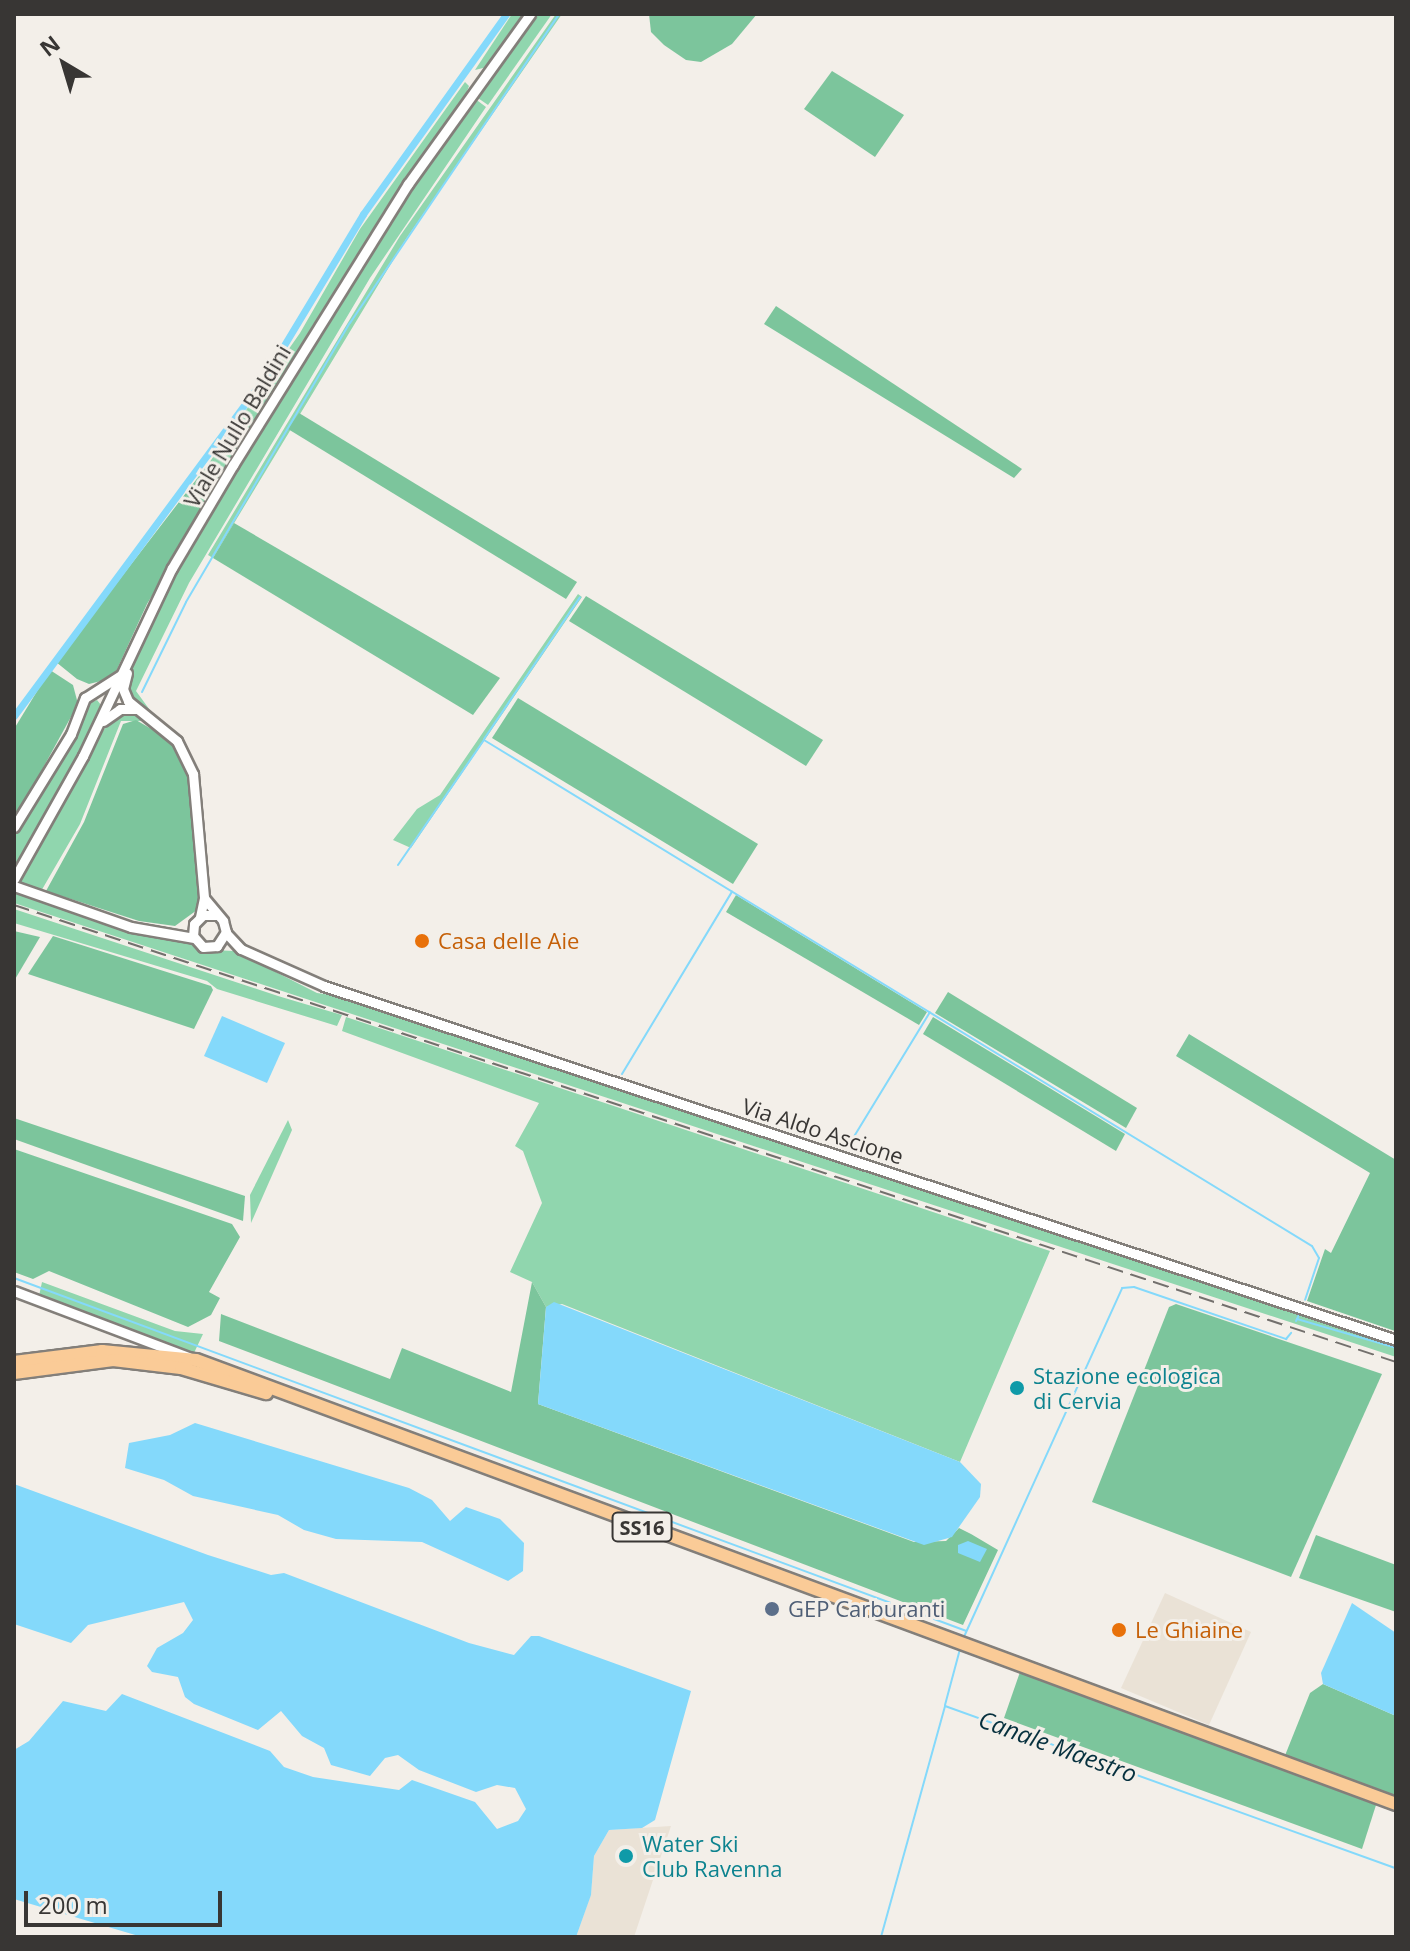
<!DOCTYPE html>
<html>
<head>
<meta charset="utf-8">
<style>
	body { margin:0 }
	#map { position:relative; width:1410px; height:1951px; overflow:hidden; background:#f3efe9; font-family:"Open Sans",sans-serif }
	div>[style] { position:absolute }
	.built>* { inset:0; background:#eae2d6 }
	.green>* { inset:0; background:#90d6ae }
	.forest>* { inset:0; background:#7cc59c }
	.water>* { inset:0; background:#84d9fb }
	.stream>* { height:2px; margin:-1px; padding:0 1px; transform-origin:1px; border-radius:1px; background:#84d9fb }
	.canal>* { height:7px; margin:-3.5px; padding:0 3.5px; transform-origin:3.5px; border-radius:3.5px; background:#84d9fb }
	.roads { filter:drop-shadow(2px 0 #837f7a) drop-shadow(-2px 0 #837f7a) drop-shadow(0 2px #837f7a) drop-shadow(0 -2px #837f7a) }
	.tertiary>* { height:9px; margin:-4.5px; padding:0 4.5px; transform-origin:4.5px; border-radius:4.5px; background:#fff }
	.primary>* { height:12px; margin:-6px; padding:0 6px; transform-origin:6px; border-radius:6px; background:#facb97 }
	.rail>* { height:2px; margin-top:-1px; transform-origin:0; background:repeating-linear-gradient(90deg,#73706d 0 16px,transparent 0 24px) }
	.dots>* { width:22px; height:22px; translate:-50% -50%; box-sizing:border-box; border:4px solid #f3efe9; border-radius:50% }
	span { translate:-50% -50%; white-space:nowrap; text-align:center; line-height:1.15; -webkit-text-stroke:6px #f3efe9; paint-order:stroke }
	.shield-label span { padding:2px 6px; background:#f3efe9; border:2px solid; border-radius:6px; -webkit-text-stroke-width:0 }
	.shield-label { font-size:20px; color:#383634; font-weight:700 }
	.street-label { font-size:22px; color:#383634 }
	.food-label { font-size:22px; color:#c56008 }
	.left { translate:0 -50%; text-align:left }
	.culture-label { font-size:22px; color:#0d838f }
	.service-label { font-size:22px; color:#4e5e75 }
	.water-label { font-size:24px; color:#06303e; font-style:italic }
	.frame { position:absolute; inset:0; border:16px solid #383634; pointer-events:none }
	.north { position:absolute; left:24px; top:24px; width:80px; height:80px; -webkit-text-stroke:6px #f3efe9; paint-order:stroke; rotate:322deg; font-size:22px; font-weight:700; line-height:32px; text-align:center; color:#383634 }
	.north::after { content:''; display:block; margin:auto; width:28px; height:36px; background:#383634; clip-path:polygon(50% 0,100% 100%,50% 72%,0 100%) }
	.scale { position:absolute; left:24px; top:1891px; width:198px; height:36px; box-sizing:border-box; border:4px solid #383634; border-top:0; padding-left:10px; font-size:24px; line-height:28px; white-space:nowrap; color:#383634; -webkit-text-stroke:6px #f3efe9; paint-order:stroke }
</style>
</head>
<body>
<div id="map">
	<div class="built">
		<div style="clip-path:polygon(1165px 1593px,1251px 1632px,1209px 1725px,1121px 1688px)"></div>
		<div style="clip-path:polygon(671px 1826px,634px 1937px,576px 1937px,591px 1894px,594px 1856px,609px 1830px)"></div>
	</div>
	<div class="green">
		<div style="clip-path:polygon(512px 14px,525px 14px,487px 67px,475px 70px)"></div>
		<div style="clip-path:polygon(533px 14px,552px 14px,488px 105px,475px 96px)"></div>
		<div style="clip-path:polygon(556px 14px,562px 14px,406px 239px,213px 558px,208px 555px,400px 236px)"></div>
		<div style="clip-path:polygon(465px 82px,469px 86px,464px 99px,350px 267px,225px 474px,209px 463px,300px 333px,360px 229px)"></div>
		<div style="clip-path:polygon(474px 98px,486px 107px,370px 278px,189px 583px,136px 691px,152px 713px,132px 702px,127px 683px,143px 640px,203px 523px,345px 288px)"></div>
		<div style="clip-path:polygon(578px 594px,582px 597px,411px 848px,393px 840px,417px 809px,440px 795px)"></div>
		<div style="clip-path:polygon(97px 700px,101px 705px,90px 729px,100px 735px,117px 712px,134px 713px,147px 721px,121px 721px,80px 824px,40px 893px,14px 881px,14px 834px,88px 704px)"></div>
		<div style="clip-path:polygon(14px 890px,154px 938px,180px 937px,212px 950px,234px 951px,317px 993px,345px 997px,1396px 1343px,1396px 1357px,14px 903px)"></div>
		<div style="clip-path:polygon(14px 909px,278px 996px,342px 1015px,337px 1026px,217px 989px,207px 981px,14px 923px)"></div>
		<div style="clip-path:polygon(346px 1017px,1050px 1251px,960px 1462px,562px 1304px,546px 1307px,532px 1282px,510px 1272px,542px 1203px,523px 1151px,515px 1146px,539px 1103px,342px 1031px)"></div>
		<div style="clip-path:polygon(288px 1120px,292px 1130px,251px 1223px,250px 1195px)"></div>
		<div style="clip-path:polygon(42px 1282px,175px 1331px,203px 1334px,194px 1353px,39px 1296px)"></div>
	</div>
	<div class="forest">
		<div style="clip-path:polygon(649px 14px,757px 14px,732px 44px,701px 62px,686px 60px,664px 45px,651px 32px)"></div>
		<div style="clip-path:polygon(832px 71px,904px 115px,875px 157px,804px 109px)"></div>
		<div style="clip-path:polygon(776px 306px,1022px 469px,1014px 478px,764px 324px)"></div>
		<div style="clip-path:polygon(299px 413px,577px 582px,566px 599px,288px 429px)"></div>
		<div style="clip-path:polygon(209px 463px,225px 474px,147px 604px,113px 678px,89px 684px,77px 679px,56px 662px)"></div>
		<div style="clip-path:polygon(234px 523px,500px 678px,473px 715px,213px 558px)"></div>
		<div style="clip-path:polygon(586px 596px,823px 740px,806px 766px,569px 621px)"></div>
		<div style="clip-path:polygon(50px 670px,73px 685px,78px 704px,14px 821px,14px 729px)"></div>
		<div style="clip-path:polygon(518px 698px,758px 844px,733px 884px,492px 738px)"></div>
		<div style="clip-path:polygon(136px 720px,172px 741px,188px 769px,193px 796px,201px 900px,197px 910px,175px 926px,139px 921px,46px 891px,84px 822px,123px 724px)"></div>
		<div style="clip-path:polygon(736px 895px,927px 1012px,919px 1025px,726px 912px)"></div>
		<div style="clip-path:polygon(14px 931px,40px 937px,14px 981px)"></div>
		<div style="clip-path:polygon(53px 936px,211px 986px,213px 990px,194px 1029px,28px 974px)"></div>
		<div style="clip-path:polygon(948px 992px,1137px 1108px,1126px 1128px,935px 1013px)"></div>
		<div style="clip-path:polygon(933px 1017px,1125px 1134px,1116px 1151px,923px 1034px)"></div>
		<div style="clip-path:polygon(1189px 1034px,1396px 1160px,1395px 1331px,1307px 1301px,1325px 1249px,1331px 1253px,1370px 1173px,1176px 1056px)"></div>
		<div style="clip-path:polygon(14px 1118px,245px 1196px,243px 1221px,14px 1139px)"></div>
		<div style="clip-path:polygon(14px 1149px,232px 1224px,240px 1237px,209px 1292px,220px 1298px,211px 1315px,188px 1327px,49px 1271px,33px 1279px,14px 1272px)"></div>
		<div style="clip-path:polygon(532px 1282px,546px 1307px,538px 1404px,914px 1542px,946px 1541px,959px 1528px,971px 1534px,998px 1550px,963px 1625px,219px 1341px,221px 1314px,390px 1379px,402px 1348px,511px 1392px)"></div>
		<div style="clip-path:polygon(1176px 1304px,1382px 1374px,1291px 1577px,1092px 1502px,1169px 1307px)"></div>
		<div style="clip-path:polygon(1316px 1535px,1396px 1565px,1396px 1612px,1299px 1578px)"></div>
		<div style="clip-path:polygon(1020px 1672px,1376px 1805px,1362px 1849px,1004px 1718px)"></div>
		<div style="clip-path:polygon(1323px 1684px,1396px 1716px,1396px 1799px,1284px 1758px,1310px 1693px)"></div>
	</div>
	<div class="water">
		<div style="clip-path:polygon(222px 1016px,285px 1043px,267px 1083px,204px 1056px)"></div>
		<div style="clip-path:polygon(554px 1302px,960px 1462px,981px 1484px,980px 1497px,952px 1537px,924px 1545px,538px 1404px,546px 1307px)"></div>
		<div style="clip-path:polygon(195px 1423px,409px 1488px,432px 1500px,450px 1521px,466px 1507px,500px 1519px,524px 1543px,523px 1571px,508px 1581px,422px 1542px,336px 1539px,304px 1530px,278px 1515px,193px 1496px,164px 1480px,125px 1468px,129px 1443px,170px 1435px)"></div>
		<div style="clip-path:polygon(14px 1484px,208px 1555px,271px 1575px,284px 1573px,469px 1643px,514px 1655px,531px 1636px,539px 1636px,691px 1691px,655px 1820px,642px 1828px,609px 1830px,594px 1856px,591px 1895px,576px 1937px,142px 1937px,14px 1899px,14px 1750px,29px 1741px,63px 1701px,106px 1711px,122px 1694px,270px 1751px,284px 1767px,313px 1777px,399px 1790px,412px 1780px,475px 1802px,497px 1829px,518px 1821px,526px 1809px,515px 1788px,497px 1785px,476px 1792px,419px 1770px,398px 1755px,385px 1758px,370px 1776px,331px 1765px,324px 1748px,302px 1736px,281px 1711px,258px 1730px,194px 1704px,185px 1697px,178px 1677px,152px 1672px,147px 1666px,157px 1648px,183px 1633px,193px 1620px,184px 1602px,88px 1625px,71px 1643px,14px 1624px)"></div>
		<div style="clip-path:polygon(968px 1541px,987px 1549px,980px 1562px,958px 1553px,958px 1545px)"></div>
		<div style="clip-path:polygon(1352px 1603px,1396px 1633px,1396px 1716px,1323px 1684px,1321px 1673px)"></div>
	</div>
	<div class="stream">
		<div style="left:142px;top:692px;width:100px;rotate:-63.9deg"></div>
		<div style="left:186px;top:602px;width:324px;rotate:-59.6deg"></div>
		<div style="left:350px;top:323px;width:373px;rotate:-55.9deg"></div>
		<div style="left:484px;top:739px;width:171px;rotate:-55.9deg"></div>
		<div style="left:398px;top:865px;width:152px;rotate:-55.5deg"></div>
		<div style="left:484px;top:740px;width:970px;rotate:31.43deg"></div>
		<div style="left:1312px;top:1246px;width:14px;rotate:60deg"></div>
		<div style="left:1319px;top:1258px;width:44px;rotate:108.4deg"></div>
		<div style="left:622px;top:1074px;width:213px;rotate:-58.9deg"></div>
		<div style="left:847px;top:1148px;width:159px;rotate:-58.6deg"></div>
		<div style="left:14px;top:1278px;width:1015px;rotate:20.34deg"></div>
		<div style="left:1297px;top:1319px;width:103px;rotate:16.3deg"></div>
		<div style="left:1296px;top:1321px;width:7px;rotate:-63deg"></div>
		<div style="left:963px;top:1639px;width:385px;rotate:-65.6deg"></div>
		<div style="left:1122px;top:1288px;width:12px;rotate:-5deg"></div>
		<div style="left:1134px;top:1287px;width:161px;rotate:18.9deg"></div>
		<div style="left:1286px;top:1339px;width:8px;rotate:-50deg"></div>
		<div style="left:945px;top:1705px;width:58px;rotate:-75deg"></div>
		<div style="left:881px;top:1937px;width:240px;rotate:-74.5deg"></div>
		<div style="left:945px;top:1706px;width:479px;rotate:19.8deg"></div>
	</div>
	<div class="canal">
		<div style="left:14px;top:716px;width:418px;rotate:-53.5deg"></div>
		<div style="left:263px;top:380px;width:194px;rotate:-58.9deg"></div>
		<div style="left:363px;top:214px;width:246px;rotate:-54.4deg"></div>
	</div>
	<div class="roads">
		<div class="tertiary">
			<div style="left:127px;top:673px;width:16px;rotate:104deg"></div>
			<div style="left:123px;top:689px;width:13px;rotate:67deg"></div>
			<div style="left:128px;top:701px;width:63px;rotate:39.2deg"></div>
			<div style="left:177px;top:741px;width:37px;rotate:64deg"></div>
			<div style="left:193px;top:774px;width:124px;rotate:84.9deg"></div>
			<div style="left:204px;top:898px;width:19px;rotate:102deg"></div>
			<div style="left:103px;top:721px;width:21px;rotate:-35deg"></div>
			<div style="left:120px;top:709px;width:16px"></div>
			<div style="left:14px;top:827px;width:109px;rotate:-58.5deg"></div>
			<div style="left:71px;top:734px;width:39px;rotate:-69deg"></div>
			<div style="left:85px;top:698px;width:43px;rotate:-32.6deg"></div>
			<div style="left:14px;top:879px;width:141px;rotate:-60.7deg"></div>
			<div style="left:83px;top:756px;width:208px;rotate:-64.7deg"></div>
			<div style="left:172px;top:568px;width:120px;rotate:-59.4deg"></div>
			<div style="left:233px;top:465px;width:331px;rotate:-58.1deg"></div>
			<div style="left:408px;top:184px;width:209px;rotate:-54.3deg"></div>
			<div style="left:14px;top:886px;width:124px;rotate:19.3deg"></div>
			<div style="left:131px;top:927px;width:64px;rotate:9.9deg"></div>
			<div style="left:204px;top:898px;width:30px;rotate:50deg"></div>
			<div style="left:223px;top:921px;width:11px;rotate:75deg"></div>
			<div style="left:226px;top:932px;width:17px;rotate:123deg"></div>
			<div style="left:217px;top:946px;width:14px;rotate:176deg"></div>
			<div style="left:203px;top:947px;width:15px;rotate:-132deg"></div>
			<div style="left:193px;top:936px;width:12px;rotate:-85deg"></div>
			<div style="left:194px;top:924px;width:13px;rotate:-45deg"></div>
			<div style="left:203px;top:915px;width:13px"></div>
			<div style="left:226px;top:933px;width:22px;rotate:47deg"></div>
			<div style="left:241px;top:949px;width:91px;rotate:24deg"></div>
			<div style="left:324px;top:986px;width:1129px;rotate:18.27deg"></div>
			<div style="left:14px;top:1291px;width:187px;rotate:20.7deg"></div>
		</div>
		<div class="primary">
			<div style="left:14px;top:1362px;width:89px;rotate:-7.1deg"></div>
			<div style="left:102px;top:1351px;width:94px;rotate:5.5deg"></div>
			<div style="left:196px;top:1360px;width:1280px;rotate:20.3deg"></div>
			<div style="left:14px;top:1373px;width:100px;rotate:-7.5deg"></div>
			<div style="left:113px;top:1360px;width:68px;rotate:6.7deg"></div>
			<div style="left:181px;top:1368px;width:89px;rotate:16.4deg"></div>
		</div>
	</div>
	<div class="rail">
		<div style="left:14px;top:905px;width:1456px;rotate:18.3deg"></div>
	</div>
	<div class="dots">
		<div style="left:422px;top:941px;background:#e8710a"></div>
		<div style="left:1017px;top:1388px;background:#0f9aa8"></div>
		<div style="left:772px;top:1609px;background:#5c6f8a"></div>
		<div style="left:1119px;top:1630px;background:#e8710a"></div>
		<div style="left:626px;top:1856px;background:#0f9aa8"></div>
	</div>
	<div class="shield-label">
		<span style="left:642px;top:1527px">SS16</span>
	</div>
	<div class="street-label">
		<span style="left:237px;top:426px;rotate:-59deg">Viale Nullo Baldini</span>
		<span style="left:823px;top:1131px;rotate:18deg">Via Aldo Ascione</span>
	</div>
	<div class="food-label">
		<span class="left" style="left:438px;top:941px">Casa delle Aie</span>
		<span class="left" style="left:1135px;top:1630px">Le Ghiaine</span>
	</div>
	<div class="culture-label">
		<span class="left" style="left:1033px;top:1388px">Stazione ecologica<br>di Cervia</span>
		<span class="left" style="left:642px;top:1856px">Water Ski<br>Club Ravenna</span>
	</div>
	<div class="service-label">
		<span class="left" style="left:788px;top:1609px">GEP Carburanti</span>
	</div>
	<div class="water-label">
		<span style="left:1058px;top:1746px;rotate:20deg">Canale Maestro</span>
	</div>
	<div class="frame"></div>
	<div class="north">N</div>
	<div class="scale">200 m</div>
</div>
</body>
</html>
